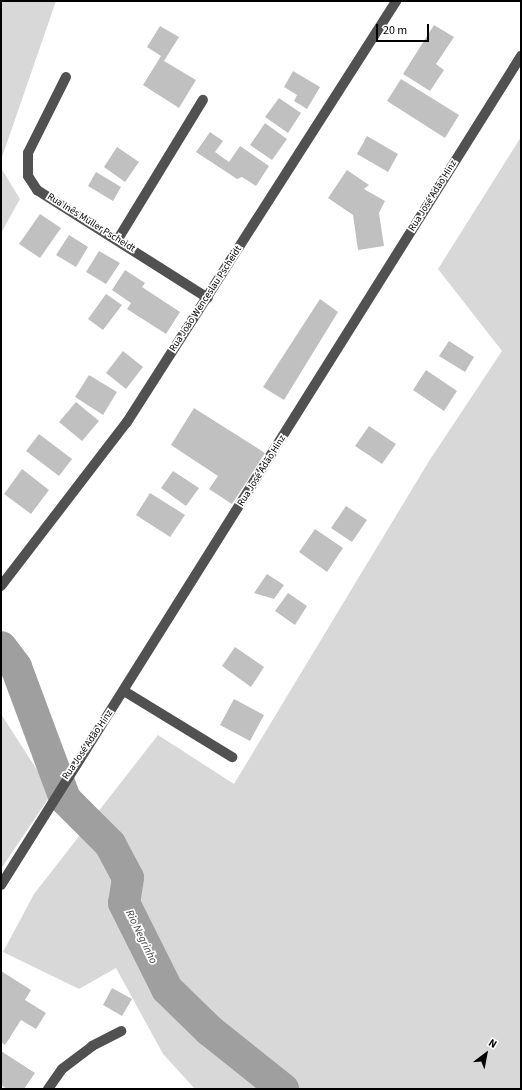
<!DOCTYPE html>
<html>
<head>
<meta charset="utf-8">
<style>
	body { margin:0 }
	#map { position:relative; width:522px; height:1090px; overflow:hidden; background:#fff; font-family:"Source Sans 3",sans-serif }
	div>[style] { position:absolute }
	.green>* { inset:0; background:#d8d8d8 }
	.river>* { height:32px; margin:-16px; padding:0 16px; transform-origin:16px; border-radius:16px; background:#9f9f9f }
	.building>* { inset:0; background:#c0c0c0 }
	.minor>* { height:10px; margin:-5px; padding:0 5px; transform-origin:5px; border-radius:5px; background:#515151 }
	span { translate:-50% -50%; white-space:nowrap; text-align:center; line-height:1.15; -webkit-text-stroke:3.5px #fff; paint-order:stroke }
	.street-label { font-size:10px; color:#000 }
	.water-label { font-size:11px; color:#404040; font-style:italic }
	.frame { position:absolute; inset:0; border:2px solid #000; pointer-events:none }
	.north { position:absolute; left:466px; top:1034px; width:40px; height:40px; -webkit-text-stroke:3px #fff; paint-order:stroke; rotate:32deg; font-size:11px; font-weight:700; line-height:16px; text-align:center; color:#000 }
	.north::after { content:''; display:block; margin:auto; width:14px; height:18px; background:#000; clip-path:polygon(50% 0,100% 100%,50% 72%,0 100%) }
	.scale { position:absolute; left:376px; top:24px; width:53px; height:18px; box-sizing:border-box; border:2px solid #000; border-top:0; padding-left:5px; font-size:12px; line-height:14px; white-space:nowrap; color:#000; -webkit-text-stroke:3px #fff; paint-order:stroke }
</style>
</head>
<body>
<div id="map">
	<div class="green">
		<div style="clip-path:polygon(1px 1px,56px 1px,1px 160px)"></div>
		<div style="clip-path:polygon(521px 137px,521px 1089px,195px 1089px,163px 1054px,116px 968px,79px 989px,3px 952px,34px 894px,158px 735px,234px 784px,429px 461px,502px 351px,438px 269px)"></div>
		<div style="clip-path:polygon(1px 168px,20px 199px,1px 233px)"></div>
		<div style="clip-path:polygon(1px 714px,52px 793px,1px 869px)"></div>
	</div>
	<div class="river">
		<div style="left:1px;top:647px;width:25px;rotate:53deg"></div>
		<div style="left:16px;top:667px;width:141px;rotate:69.6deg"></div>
		<div style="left:65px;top:799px;width:64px;rotate:45deg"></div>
		<div style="left:110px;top:844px;width:38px;rotate:62deg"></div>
		<div style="left:128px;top:878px;width:25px;rotate:99deg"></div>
		<div style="left:124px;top:903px;width:96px;rotate:63.4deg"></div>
		<div style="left:167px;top:989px;width:59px;rotate:44.3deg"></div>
		<div style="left:209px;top:1030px;width:95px;rotate:38.6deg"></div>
	</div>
	<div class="building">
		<div style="clip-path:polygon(434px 25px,454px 37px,436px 64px,444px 70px,430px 91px,403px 74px)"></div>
		<div style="clip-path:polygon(160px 26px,179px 37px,164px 61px,196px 80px,179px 108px,143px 85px,161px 56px,147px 47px)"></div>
		<div style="clip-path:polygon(293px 71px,320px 87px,307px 109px,294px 101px,297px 95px,284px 87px)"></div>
		<div style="clip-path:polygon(401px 79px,459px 115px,445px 138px,387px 101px)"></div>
		<div style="clip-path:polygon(279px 98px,301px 113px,288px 133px,265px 117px)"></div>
		<div style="clip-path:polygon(265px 123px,287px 139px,272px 160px,250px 145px)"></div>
		<div style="clip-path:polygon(210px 132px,223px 141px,215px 152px,229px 162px,240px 146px,269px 166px,256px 186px,242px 177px,237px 179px,196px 152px)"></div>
		<div style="clip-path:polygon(367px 136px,398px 154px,388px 172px,357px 154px)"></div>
		<div style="clip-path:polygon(117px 147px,139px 162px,125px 182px,104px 167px)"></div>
		<div style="clip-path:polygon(347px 170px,369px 185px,364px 189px,385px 201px,379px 213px,384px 246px,358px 250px,353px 215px,328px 198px)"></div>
		<div style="clip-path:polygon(96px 172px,121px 187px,113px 201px,88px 186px)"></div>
		<div style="clip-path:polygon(40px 214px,61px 228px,40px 258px,19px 244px)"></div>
		<div style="clip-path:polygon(69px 235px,88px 247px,76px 267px,56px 255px)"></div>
		<div style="clip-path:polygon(99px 251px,120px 263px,106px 284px,86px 272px)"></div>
		<div style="clip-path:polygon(125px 270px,145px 283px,142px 287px,180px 312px,166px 334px,127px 309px,131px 303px,112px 290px)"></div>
		<div style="clip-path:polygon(106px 294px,122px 305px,103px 330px,88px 319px)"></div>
		<div style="clip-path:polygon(320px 299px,338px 312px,284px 400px,263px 387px)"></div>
		<div style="clip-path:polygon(449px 341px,474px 357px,465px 372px,439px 356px)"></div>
		<div style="clip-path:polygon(123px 351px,143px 367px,126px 389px,106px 373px)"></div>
		<div style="clip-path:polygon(426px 370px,457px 391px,444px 411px,413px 390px)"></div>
		<div style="clip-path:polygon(89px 375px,117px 392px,103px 415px,75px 397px)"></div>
		<div style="clip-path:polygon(76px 402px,99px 421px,82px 441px,59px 422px)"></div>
		<div style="clip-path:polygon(194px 408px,265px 453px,232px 504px,209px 489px,218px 476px,171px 445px)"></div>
		<div style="clip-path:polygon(369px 426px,396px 444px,382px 464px,355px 446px)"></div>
		<div style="clip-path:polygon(39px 434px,72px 459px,59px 476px,26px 451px)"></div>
		<div style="clip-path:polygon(22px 469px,49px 490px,31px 514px,4px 494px)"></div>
		<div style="clip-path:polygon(173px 471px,199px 488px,186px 506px,161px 488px)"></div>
		<div style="clip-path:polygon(150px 493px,185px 515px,170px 537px,136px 515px)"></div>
		<div style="clip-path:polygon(346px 506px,367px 520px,352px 542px,331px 528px)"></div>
		<div style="clip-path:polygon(315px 529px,343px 548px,327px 572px,299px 552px)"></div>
		<div style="clip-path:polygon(267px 574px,284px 585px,274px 599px,254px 593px)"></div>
		<div style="clip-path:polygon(288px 593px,307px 606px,295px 625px,275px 611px)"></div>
		<div style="clip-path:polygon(235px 647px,264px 667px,251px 687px,222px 666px)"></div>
		<div style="clip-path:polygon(234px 699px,264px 715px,250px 741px,220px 725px)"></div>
		<div style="clip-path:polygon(1px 971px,31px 990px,25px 1000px,46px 1013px,36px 1029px,21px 1020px,5px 1045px,1px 1042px)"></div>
		<div style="clip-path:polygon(112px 988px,132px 999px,122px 1016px,103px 1005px)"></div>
		<div style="clip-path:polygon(1px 1051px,35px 1073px,24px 1089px,7px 1089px,1px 1085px)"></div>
	</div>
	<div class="minor">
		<div style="left:66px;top:77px;width:85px;rotate:116.6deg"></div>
		<div style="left:28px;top:153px;width:23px;rotate:90deg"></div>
		<div style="left:28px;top:176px;width:17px;rotate:57deg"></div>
		<div style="left:37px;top:190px;width:202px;rotate:32.3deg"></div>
		<div style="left:118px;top:239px;width:163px;rotate:-58.6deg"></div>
		<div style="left:1px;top:586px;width:207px;rotate:-52.5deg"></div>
		<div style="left:127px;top:422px;width:500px;rotate:-57.4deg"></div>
		<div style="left:124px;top:691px;width:127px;rotate:31.4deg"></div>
		<div style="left:1px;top:885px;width:979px;rotate:-57.9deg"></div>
		<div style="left:48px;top:1089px;width:24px;rotate:-55deg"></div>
		<div style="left:62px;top:1069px;width:38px;rotate:-37deg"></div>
		<div style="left:92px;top:1046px;width:33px;rotate:-27deg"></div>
	</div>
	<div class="street-label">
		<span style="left:433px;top:196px;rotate:-58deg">Rua José Adão Hinz</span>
		<span style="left:91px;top:223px;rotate:32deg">Rua Inês Müller Pscheidt</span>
		<span style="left:206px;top:299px;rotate:-57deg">Rua João Wenceslau Pscheidt</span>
		<span style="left:262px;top:471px;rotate:-58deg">Rua José Adão Hinz</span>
		<span style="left:88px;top:745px;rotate:-56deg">Rua José Adão Hinz</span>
	</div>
	<div class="water-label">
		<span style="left:141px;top:937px;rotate:64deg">Rio Negrinho</span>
	</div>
	<div class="frame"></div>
	<div class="north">N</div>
	<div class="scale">20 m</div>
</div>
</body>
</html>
